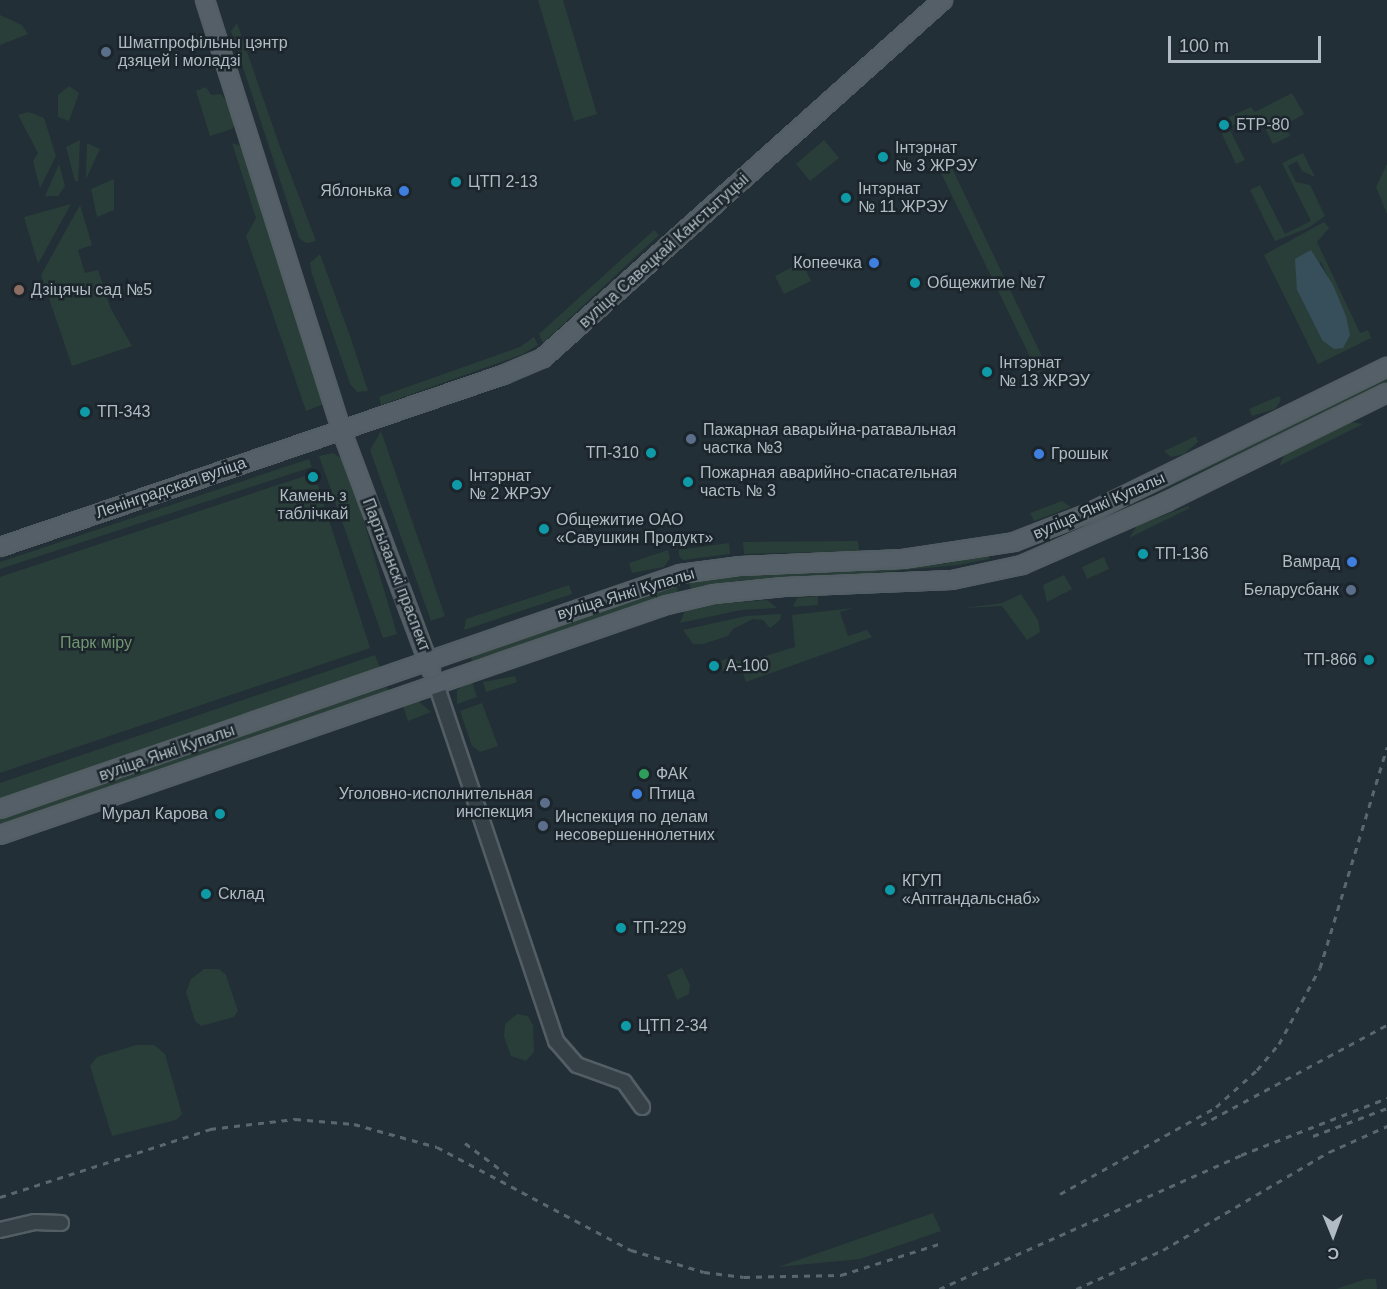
<!DOCTYPE html>
<html>
<head>
<meta charset="utf-8">
<style>
	body { margin:0 }
	#map { position:relative; width:1387px; height:1289px; overflow:hidden; background:#222f36; font-family:Helvetica,sans-serif }
	div>[style] { position:absolute }
	.green>* { inset:0; background:#2a3e39 }
	.water>* { inset:0; background:#374e5b }
	.roads { filter:drop-shadow(2px 0 #535e64) drop-shadow(-2px 0 #535e64) drop-shadow(0 2px #535e64) drop-shadow(0 -2px #535e64) }
	.minor>* { height:14px; margin:-7px; padding:0 7px; transform-origin:7px; border-radius:7px; background:#364047 }
	.major>* { height:16px; margin:-8px; padding:0 8px; transform-origin:8px; border-radius:8px; background:#545f67 }
	.rail>* { height:3px; margin-top:-1.5px; transform-origin:0; background:repeating-linear-gradient(90deg,#5a676f 0 6px,transparent 0 12px) }
	.dots>* { width:16px; height:16px; translate:-50% -50%; box-sizing:border-box; border:3px solid #1b252b; border-radius:50% }
	span { translate:-50% -50%; white-space:nowrap; text-align:center; line-height:1.15; -webkit-text-stroke:5px #1b252b; paint-order:stroke }
	.poi-label { font-size:16px; color:#b0bbc3 }
	.left { translate:0 -50%; text-align:left }
	.right { translate:-100% -50%; text-align:right }
	.street-label { font-size:16px; color:#b0bbc3 }
	.park-label { font-size:16px; color:#719672 }
	.north { position:absolute; left:1303px; top:1205px; width:60px; height:60px; -webkit-text-stroke:4px #1b252b; paint-order:stroke; rotate:179deg; font-size:16px; font-weight:700; line-height:24px; text-align:center; color:#b0bbc3 }
	.north::after { content:''; display:block; margin:auto; width:21px; height:27px; background:#b0bbc3; clip-path:polygon(50% 0,100% 100%,50% 72%,0 100%) }
	.scale { position:absolute; left:1168px; top:36px; width:153px; height:27px; box-sizing:border-box; border:3px solid #b0bbc3; border-top:0; padding-left:8px; font-size:18px; line-height:21px; white-space:nowrap; color:#b0bbc3; -webkit-text-stroke:4px #1b252b; paint-order:stroke }
</style>
</head>
<body>
<div id="map">
	<div class="green">
		<div style="clip-path:polygon(538px 0,563px 0,597px 114px,574px 121px)"></div>
		<div style="clip-path:polygon(0 15px,22px 25px,28px 34px,0 45px)"></div>
		<div style="clip-path:polygon(237px 23px,279px 144px,316px 241px,306px 243px,299px 238px,231px 31px)"></div>
		<div style="clip-path:polygon(69px 86px,79px 93px,69px 121px,58px 117px,58px 95px)"></div>
		<div style="clip-path:polygon(206px 87px,211px 95px,221px 94px,232px 109px,236px 123px,232px 129px,210px 136px,196px 91px)"></div>
		<div style="clip-path:polygon(1292px 93px,1304px 114px,1285px 125px,1290px 136px,1273px 144px,1258px 115px,1231px 126px,1227px 118px,1251px 107px,1255px 112px)"></div>
		<div style="clip-path:polygon(29px 112px,44px 118px,56px 156px,40px 188px,33px 161px,38px 153px,18px 115px)"></div>
		<div style="clip-path:polygon(1229px 128px,1245px 160px,1236px 164px,1221px 132px)"></div>
		<div style="clip-path:polygon(80px 140px,78px 181px,75px 181px,66px 147px)"></div>
		<div style="clip-path:polygon(824px 140px,839px 158px,810px 181px,796px 164px)"></div>
		<div style="clip-path:polygon(87px 143px,100px 149px,86px 179px)"></div>
		<div style="clip-path:polygon(232px 143px,244px 147px,329px 402px,306px 411px,246px 236px,256px 218px)"></div>
		<div style="clip-path:polygon(1303px 153px,1315px 177px,1302px 171px,1297px 161px,1288px 166px,1296px 182px,1310px 185px,1325px 216px,1308px 228px,1275px 241px,1250px 190px,1260px 185px,1285px 234px,1311px 221px,1282px 163px)"></div>
		<div style="clip-path:polygon(59px 164px,65px 186px,58px 196px,45px 196px)"></div>
		<div style="clip-path:polygon(1387px 164px,1387px 214px,1376px 187px)"></div>
		<div style="clip-path:polygon(951px 166px,1048px 369px,1038px 373px,941px 173px)"></div>
		<div style="clip-path:polygon(114px 179px,114px 210px,97px 217px,91px 189px)"></div>
		<div style="clip-path:polygon(71px 204px,38px 264px,24px 217px)"></div>
		<div style="clip-path:polygon(80px 205px,92px 245px,78px 250px,85px 273px,98px 270px,111px 309px,132px 346px,72px 366px,41px 275px)"></div>
		<div style="clip-path:polygon(evenodd,1324px 222px,1329px 228px,1317px 242px,1360px 333px,1368px 330px,1371px 338px,1318px 364px,1264px 255px,1324px 222px,1321px 262px,1346px 316px,1322px 340px,1297px 290px,1321px 262px)"></div>
		<div style="clip-path:polygon(654px 230px,659px 235px,543px 343px,539px 334px)"></div>
		<div style="clip-path:polygon(320px 254px,350px 336px,368px 391px,357px 392px,350px 384px,312px 274px,310px 263px)"></div>
		<div style="clip-path:polygon(802px 262px,811px 281px,784px 294px,775px 276px)"></div>
		<div style="clip-path:polygon(534px 337px,538px 345px,523px 354px,381px 405px,379px 397px,520px 347px)"></div>
		<div style="clip-path:polygon(1387px 375px,1387px 383px,1036px 550px,1036px 548px,1111px 514px)"></div>
		<div style="clip-path:polygon(1279px 396px,1281px 400px,1275px 409px,1252px 416px,1249px 409px)"></div>
		<div style="clip-path:polygon(1350px 422px,1363px 424px,1279px 466px,1285px 454px)"></div>
		<div style="clip-path:polygon(381px 431px,445px 616px,431px 621px,370px 450px)"></div>
		<div style="clip-path:polygon(1196px 436px,1198px 442px,1184px 454px,1171px 457px,1164px 451px)"></div>
		<div style="clip-path:polygon(333px 453px,346px 461px,397px 634px,383px 638px,319px 456px)"></div>
		<div style="clip-path:polygon(309px 459px,312px 467px,0 569px,0 562px)"></div>
		<div style="clip-path:polygon(314px 473px,370px 648px,0 773px,0 577px)"></div>
		<div style="clip-path:polygon(1062px 501px,1071px 507px,1034px 521px,1030px 513px)"></div>
		<div style="clip-path:polygon(1188px 506px,1190px 508px,1129px 538px,1137px 526px)"></div>
		<div style="clip-path:polygon(858px 541px,859px 551px,744px 554px,743px 542px)"></div>
		<div style="clip-path:polygon(729px 543px,730px 554px,683px 560px,679px 556px,679px 550px)"></div>
		<div style="clip-path:polygon(668px 550px,670px 558px,664px 567px,632px 573px,629px 563px)"></div>
		<div style="clip-path:polygon(989px 555px,989px 559px,958px 565px,839px 576px,736px 581px,691px 589px,689px 583px,736px 574px,944px 564px)"></div>
		<div style="clip-path:polygon(1104px 557px,1109px 569px,1087px 579px,1082px 567px)"></div>
		<div style="clip-path:polygon(1064px 575px,1072px 589px,1047px 602px,1043px 585px)"></div>
		<div style="clip-path:polygon(569px 585px,572px 594px,464px 630px,466px 619px)"></div>
		<div style="clip-path:polygon(677px 586px,678px 593px,472px 661px,471px 657px)"></div>
		<div style="clip-path:polygon(1021px 594px,1038px 620px,1040px 632px,1027px 640px,1002px 606px,964px 608px,1002px 603px)"></div>
		<div style="clip-path:polygon(818px 596px,818px 605px,793px 607px,797px 598px)"></div>
		<div style="clip-path:polygon(767px 600px,777px 608px,741px 610px,680px 623px,685px 610px,703px 605px)"></div>
		<div style="clip-path:polygon(853px 608px,840px 612px,848px 636px,867px 630px,872px 637px,746px 682px,740px 665px,723px 671px,720px 661px,732px 657px,739px 661px,752px 660px,795px 647px,792px 615px)"></div>
		<div style="clip-path:polygon(781px 614px,780px 620px,770px 628px,763px 620px,753px 619px,733px 629px,728px 636px,703px 644px,693px 644px,683px 630px,746px 616px)"></div>
		<div style="clip-path:polygon(375px 655px,380px 668px,0 799px,0 783px)"></div>
		<div style="clip-path:polygon(515px 676px,517px 682px,486px 692px,483px 682px)"></div>
		<div style="clip-path:polygon(472px 681px,477px 697px,457px 704px,457px 690px)"></div>
		<div style="clip-path:polygon(387px 687px,390px 695px,0 827px,0 818px)"></div>
		<div style="clip-path:polygon(417px 700px,431px 712px,408px 721px,402px 703px)"></div>
		<div style="clip-path:polygon(482px 703px,498px 746px,480px 752px,472px 746px,460px 711px)"></div>
		<div style="clip-path:polygon(682px 968px,690px 985px,689px 994px,677px 1000px,667px 975px)"></div>
		<div style="clip-path:polygon(204px 969px,219px 969px,226px 975px,238px 1011px,234px 1017px,201px 1026px,195px 1021px,186px 992px,191px 979px)"></div>
		<div style="clip-path:polygon(517px 1014px,528px 1016px,533px 1025px,534px 1052px,526px 1061px,511px 1056px,504px 1037px,505px 1024px)"></div>
		<div style="clip-path:polygon(136px 1045px,154px 1045px,165px 1054px,182px 1114px,176px 1120px,112px 1136px,90px 1066px,97px 1057px)"></div>
		<div style="clip-path:polygon(933px 1213px,941px 1231px,860px 1259px,778px 1267px)"></div>
		<div style="clip-path:polygon(1366px 1279px,1376px 1279px,1377px 1289px,1336px 1289px)"></div>
	</div>
	<div class="water">
		<div style="clip-path:polygon(1311px 250px,1333px 285px,1346px 316px,1350px 335px,1343px 348px,1334px 349px,1322px 340px,1297px 290px,1295px 259px)"></div>
	</div>
	<div class="roads">
		<div class="minor">
			<div style="left:436px;top:684px;width:377px;rotate:71.4deg"></div>
			<div style="left:556px;top:1041px;width:32px;rotate:49deg"></div>
			<div style="left:577px;top:1065px;width:50px;rotate:19.9deg"></div>
			<div style="left:624px;top:1082px;width:31px;rotate:54deg"></div>
			<div style="left:0;top:1230px;width:36px;rotate:-13deg"></div>
			<div style="left:35px;top:1222px;width:26px;rotate:2deg"></div>
		</div>
		<div class="major">
			<div style="left:205px;top:0;width:450px;rotate:72.4deg"></div>
			<div style="left:341px;top:429px;width:257px;rotate:69.5deg"></div>
			<div style="left:0;top:547px;width:532px;rotate:-18.88deg"></div>
			<div style="left:503px;top:375px;width:43px;rotate:-23deg"></div>
			<div style="left:543px;top:358px;width:537px;rotate:-41.83deg"></div>
			<div style="left:0;top:809px;width:719px;rotate:-19.06deg"></div>
			<div style="left:680px;top:574px;width:61px;rotate:-7.6deg"></div>
			<div style="left:740px;top:566px;width:163px;rotate:-2.5deg"></div>
			<div style="left:903px;top:559px;width:112px;rotate:-8.7deg"></div>
			<div style="left:1014px;top:542px;width:83px;rotate:-21.3deg"></div>
			<div style="left:1091px;top:512px;width:330px;rotate:-26.1deg"></div>
			<div style="left:0;top:835px;width:706px;rotate:-19.03deg"></div>
			<div style="left:667px;top:605px;width:48px;rotate:-13.2deg"></div>
			<div style="left:714px;top:594px;width:70px;rotate:-5.7deg"></div>
			<div style="left:784px;top:587px;width:168px;rotate:-2.4deg"></div>
			<div style="left:952px;top:580px;width:72px;rotate:-12.1deg"></div>
			<div style="left:1022px;top:565px;width:157px;rotate:-23.6deg"></div>
			<div style="left:1166px;top:502px;width:246px;rotate:-26.3deg"></div>
		</div>
	</div>
	<div class="rail">
		<div style="left:1201px;top:1125px;width:211px;rotate:-28.3deg"></div>
		<div style="left:1313px;top:1136px;width:79px;rotate:-20.7deg"></div>
		<div style="left:465px;top:1143px;width:59px;rotate:36.7deg"></div>
		<div style="left:1060px;top:1194px;width:179px;rotate:-29.1deg"></div>
		<div style="left:1216px;top:1107px;width:55px;rotate:-42.1deg"></div>
		<div style="left:1257px;top:1070px;width:34px;rotate:-50deg"></div>
		<div style="left:1279px;top:1044px;width:86px;rotate:-61.7deg"></div>
		<div style="left:1320px;top:968px;width:231px;rotate:-73.1deg"></div>
		<div style="left:0;top:1197px;width:221px;rotate:-17.9deg"></div>
		<div style="left:210px;top:1129px;width:86px;rotate:-6.7deg"></div>
		<div style="left:295px;top:1119px;width:59px;rotate:4.8deg"></div>
		<div style="left:354px;top:1124px;width:86px;rotate:15.5deg"></div>
		<div style="left:437px;top:1147px;width:220px;rotate:28deg"></div>
		<div style="left:631px;top:1250px;width:76px;rotate:16.8deg"></div>
		<div style="left:704px;top:1272px;width:40px;rotate:7.1deg"></div>
		<div style="left:744px;top:1277px;width:97px;rotate:-1.2deg"></div>
		<div style="left:841px;top:1275px;width:103px;rotate:-17.6deg"></div>
		<div style="left:939px;top:1289px;width:330px;rotate:-23.9deg"></div>
		<div style="left:1241px;top:1155px;width:157px;rotate:-21.3deg"></div>
		<div style="left:1076px;top:1289px;width:95px;rotate:-24.1deg"></div>
		<div style="left:1163px;top:1250px;width:193px;rotate:-30.6deg"></div>
		<div style="left:1329px;top:1152px;width:64px;rotate:-24.1deg"></div>
	</div>
	<div class="dots">
		<div style="left:106px;top:52px;background:#5c6f8a"></div>
		<div style="left:1224px;top:125px;background:#0f9aa8"></div>
		<div style="left:883px;top:157px;background:#0f9aa8"></div>
		<div style="left:456px;top:182px;background:#0f9aa8"></div>
		<div style="left:404px;top:191px;background:#3f7fe0"></div>
		<div style="left:846px;top:198px;background:#0f9aa8"></div>
		<div style="left:874px;top:263px;background:#3f7fe0"></div>
		<div style="left:915px;top:283px;background:#0f9aa8"></div>
		<div style="left:19px;top:290px;background:#8d6e63"></div>
		<div style="left:987px;top:372px;background:#0f9aa8"></div>
		<div style="left:85px;top:412px;background:#0f9aa8"></div>
		<div style="left:691px;top:439px;background:#5c6f8a"></div>
		<div style="left:651px;top:453px;background:#0f9aa8"></div>
		<div style="left:1039px;top:454px;background:#3f7fe0"></div>
		<div style="left:313px;top:477px;background:#0f9aa8"></div>
		<div style="left:688px;top:482px;background:#0f9aa8"></div>
		<div style="left:457px;top:485px;background:#0f9aa8"></div>
		<div style="left:544px;top:529px;background:#0f9aa8"></div>
		<div style="left:1143px;top:554px;background:#0f9aa8"></div>
		<div style="left:1352px;top:562px;background:#3f7fe0"></div>
		<div style="left:1351px;top:590px;background:#5c6f8a"></div>
		<div style="left:1369px;top:660px;background:#0f9aa8"></div>
		<div style="left:714px;top:666px;background:#0f9aa8"></div>
		<div style="left:644px;top:774px;background:#2e9e5b"></div>
		<div style="left:637px;top:794px;background:#3f7fe0"></div>
		<div style="left:545px;top:803px;background:#5c6f8a"></div>
		<div style="left:220px;top:814px;background:#0f9aa8"></div>
		<div style="left:543px;top:826px;background:#5c6f8a"></div>
		<div style="left:890px;top:890px;background:#0f9aa8"></div>
		<div style="left:206px;top:894px;background:#0f9aa8"></div>
		<div style="left:621px;top:928px;background:#0f9aa8"></div>
		<div style="left:626px;top:1026px;background:#0f9aa8"></div>
	</div>
	<div class="poi-label">
		<span class="left" style="left:118px;top:52px">Шматпрофільны цэнтр<br>дзяцей і моладзі</span>
		<span class="left" style="left:1236px;top:125px">БТР-80</span>
		<span class="left" style="left:895px;top:157px">Інтэрнат<br>№ 3 ЖРЭУ</span>
		<span class="left" style="left:468px;top:182px">ЦТП 2-13</span>
		<span class="left" style="left:858px;top:198px">Інтэрнат<br>№ 11 ЖРЭУ</span>
		<span class="right" style="left:392px;top:191px">Яблонька</span>
		<span class="right" style="left:862px;top:263px">Копеечка</span>
		<span class="left" style="left:927px;top:283px">Общежитие №7</span>
		<span class="left" style="left:31px;top:290px">Дзіцячы сад №5</span>
		<span class="left" style="left:999px;top:372px">Інтэрнат<br>№ 13 ЖРЭУ</span>
		<span class="left" style="left:97px;top:412px">ТП-343</span>
		<span class="left" style="left:703px;top:439px">Пажарная аварыйна-ратавальная<br>частка №3</span>
		<span class="right" style="left:639px;top:453px">ТП-310</span>
		<span class="left" style="left:1051px;top:454px">Грошык</span>
		<span class="left" style="left:700px;top:482px">Пожарная аварийно-спасательная<br>часть № 3</span>
		<span class="left" style="left:469px;top:485px">Інтэрнат<br>№ 2 ЖРЭУ</span>
		<span style="left:313px;top:505px">Камень з<br>таблічкай</span>
		<span class="left" style="left:556px;top:529px">Общежитие ОАО<br>«Савушкин Продукт»</span>
		<span class="left" style="left:1155px;top:554px">ТП-136</span>
		<span class="right" style="left:1340px;top:562px">Вамрад</span>
		<span class="right" style="left:1339px;top:590px">Беларусбанк</span>
		<span class="right" style="left:1357px;top:660px">ТП-866</span>
		<span class="left" style="left:726px;top:666px">А-100</span>
		<span class="left" style="left:656px;top:774px">ФАК</span>
		<span class="right" style="left:533px;top:803px">Уголовно-исполнительная<br>инспекция</span>
		<span class="left" style="left:649px;top:794px">Птица</span>
		<span class="right" style="left:208px;top:814px">Мурал Карова</span>
		<span class="left" style="left:555px;top:826px">Инспекция по делам<br>несовершеннолетних</span>
		<span class="left" style="left:902px;top:890px">КГУП<br>«Аптгандальснаб»</span>
		<span class="left" style="left:218px;top:894px">Склад</span>
		<span class="left" style="left:633px;top:928px">ТП-229</span>
		<span class="left" style="left:638px;top:1026px">ЦТП 2-34</span>
	</div>
	<div class="street-label">
		<span style="left:664px;top:251px;rotate:-42deg">вуліца Савецкай Канстытуцыі</span>
		<span style="left:171px;top:488px;rotate:-19deg">Ленінградская вуліца</span>
		<span style="left:1099px;top:506px;rotate:-24deg">вуліца Янкі Купалы</span>
		<span style="left:396px;top:575px;rotate:69deg">Партызанскі праспект</span>
		<span style="left:626px;top:594px;rotate:-17deg">вуліца Янкі Купалы</span>
		<span style="left:167px;top:753px;rotate:-19deg">вуліца Янкі Купалы</span>
	</div>
	<div class="park-label">
		<span style="left:96px;top:643px">Парк міру</span>
	</div>
	<div class="north">С</div>
	<div class="scale">100 m</div>
</div>
</body>
</html>
